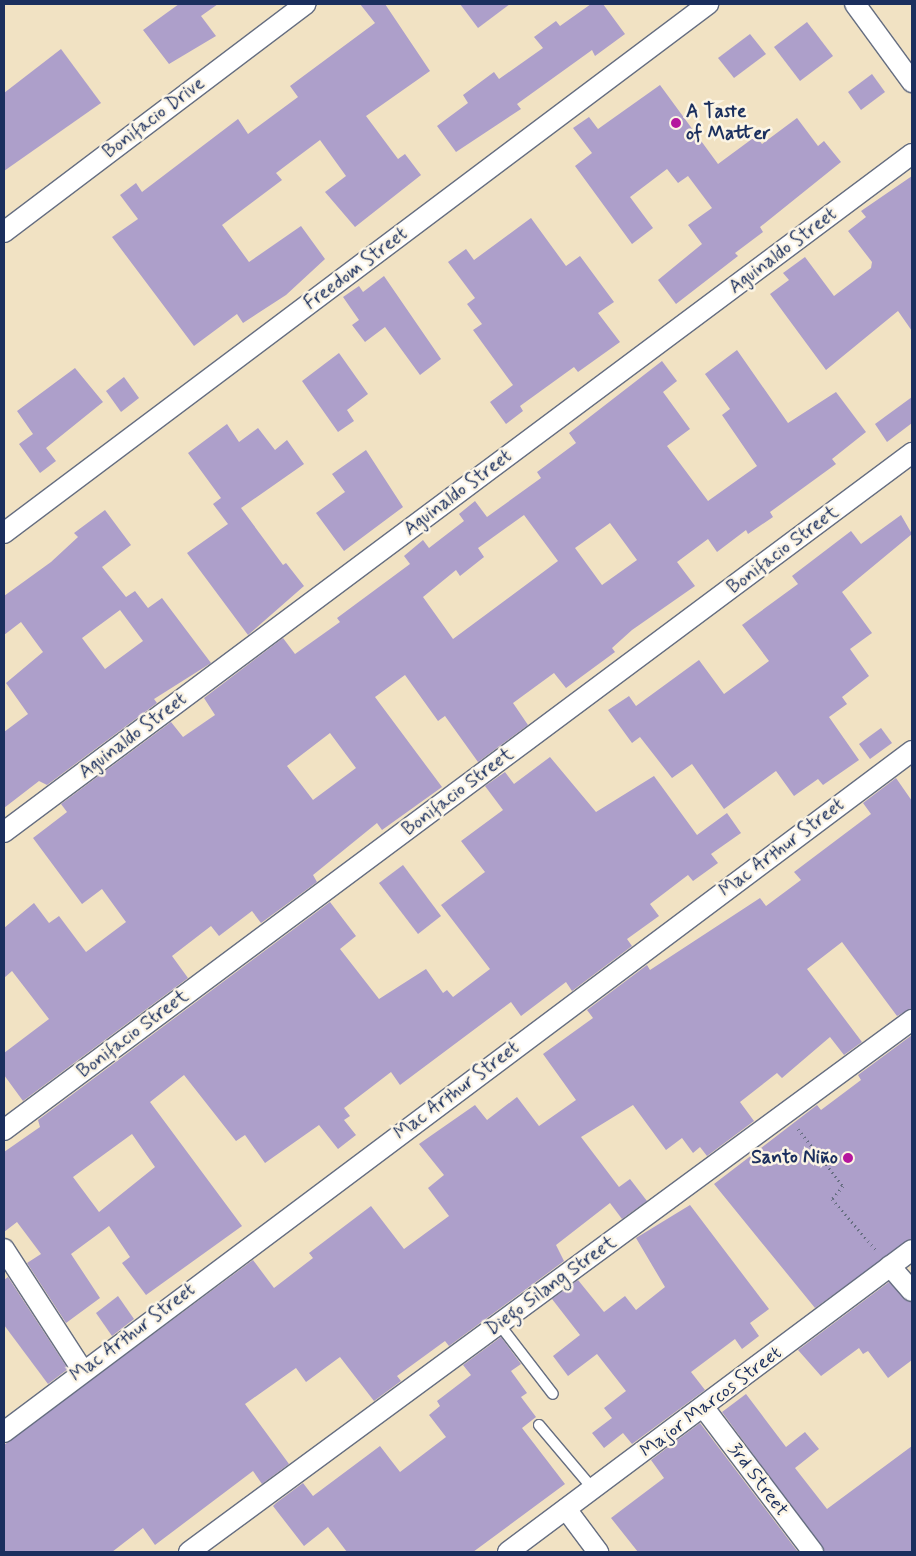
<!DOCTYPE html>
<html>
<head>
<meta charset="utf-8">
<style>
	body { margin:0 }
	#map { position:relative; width:916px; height:1556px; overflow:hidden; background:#f1e2c3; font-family:Mynerve,sans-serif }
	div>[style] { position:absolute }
	.building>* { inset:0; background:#ad9fca }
	.path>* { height:3px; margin-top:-1.5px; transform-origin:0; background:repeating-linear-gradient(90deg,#666e81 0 1px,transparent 0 5px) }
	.roads { filter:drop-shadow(1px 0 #666e81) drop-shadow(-1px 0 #666e81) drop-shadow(0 1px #666e81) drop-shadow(0 -1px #666e81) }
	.lane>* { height:10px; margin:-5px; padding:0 5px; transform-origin:5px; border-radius:5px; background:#fff }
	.street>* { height:20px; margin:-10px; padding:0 10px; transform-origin:10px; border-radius:10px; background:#fff }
	.dots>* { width:14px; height:14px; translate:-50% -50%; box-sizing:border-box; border:2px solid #fcf5e5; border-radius:50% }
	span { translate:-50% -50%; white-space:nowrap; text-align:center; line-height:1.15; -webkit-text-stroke:5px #fcf5e5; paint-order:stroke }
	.poi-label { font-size:19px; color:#1b2f5e; font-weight:700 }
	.left { translate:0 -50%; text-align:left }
	.right { translate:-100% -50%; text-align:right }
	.street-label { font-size:19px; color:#1b2f5e }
	.frame { position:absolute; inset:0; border:5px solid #1b2f5e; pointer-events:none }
</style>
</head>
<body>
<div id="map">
	<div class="building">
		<div style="clip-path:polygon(179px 4px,218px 4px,201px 16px,216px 36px,169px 64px,143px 30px)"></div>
		<div style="clip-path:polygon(360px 4px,385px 4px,430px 71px,366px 116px,398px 159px,405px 154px,421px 175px,355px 227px,325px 192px,346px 176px,320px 140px,276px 173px,282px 180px,222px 225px,249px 262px,301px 226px,325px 259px,286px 295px,243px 323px,237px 314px,194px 346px,112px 237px,138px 219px,120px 195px,136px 183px,142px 192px,238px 119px,248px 134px,298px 97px,290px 86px,375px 23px)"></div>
		<div style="clip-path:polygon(460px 4px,510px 4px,478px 28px)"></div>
		<div style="clip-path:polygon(591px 4px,603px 4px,625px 34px,595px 56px,592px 50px,517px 104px,521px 109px,456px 152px,437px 126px,468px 103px,463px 95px,494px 72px,499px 79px,543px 48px,534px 37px,556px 21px,560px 26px)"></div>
		<div style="clip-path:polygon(807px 22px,833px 56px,800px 81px,774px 47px)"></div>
		<div style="clip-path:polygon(750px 34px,766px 54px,734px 78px,718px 58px)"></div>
		<div style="clip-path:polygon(61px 49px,101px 103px,4px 171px,4px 93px)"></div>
		<div style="clip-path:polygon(872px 74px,885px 92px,861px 110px,848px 92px)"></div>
		<div style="clip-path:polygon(660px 85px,718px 164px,756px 136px,762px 144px,797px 118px,818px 146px,824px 141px,841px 162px,760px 227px,763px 232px,735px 253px,738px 256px,676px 304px,658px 280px,702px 244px,688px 225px,712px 208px,688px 176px,678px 183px,667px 169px,630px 197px,653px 228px,632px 244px,575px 166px,592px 153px,573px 128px,589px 117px,598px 129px)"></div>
		<div style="clip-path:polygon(912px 176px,912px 331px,898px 311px,826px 370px,770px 294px,789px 280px,783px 273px,805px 257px,834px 296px,871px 268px,872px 262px,848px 231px,866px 217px,861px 211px)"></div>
		<div style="clip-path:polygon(531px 218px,566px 266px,580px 256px,614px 302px,598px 313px,620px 342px,578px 372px,574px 367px,520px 406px,523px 411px,506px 424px,490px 402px,513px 385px,473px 330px,482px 324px,467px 304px,475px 298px,448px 262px,466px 249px,474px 260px)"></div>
		<div style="clip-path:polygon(384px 276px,441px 359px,420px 375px,385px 327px,365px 342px,352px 325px,359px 320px,343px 297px,359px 286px,363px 292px)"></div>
		<div style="clip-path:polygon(evenodd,737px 350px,788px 423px,836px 392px,866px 432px,832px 459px,836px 464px,770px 512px,773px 517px,748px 534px,746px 530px,717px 552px,708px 539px,677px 562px,695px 586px,632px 630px,612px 648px,615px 652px,566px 688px,554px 673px,513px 703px,528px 725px,478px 762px,445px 716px,438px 721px,405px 675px,375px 697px,442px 787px,382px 830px,377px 823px,313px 875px,317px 882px,261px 923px,252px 911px,219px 936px,211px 926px,172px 956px,188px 978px,23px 1101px,4px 1075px,4px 1053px,49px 1019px,12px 971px,4px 978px,4px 928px,34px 903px,49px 923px,59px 916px,86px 952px,126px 922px,102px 889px,82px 904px,33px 838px,67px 812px,61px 804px,171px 722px,183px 737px,215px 715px,204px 698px,283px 638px,295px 654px,340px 622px,337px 618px,410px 564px,404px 556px,423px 540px,429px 548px,464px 521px,459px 514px,475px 501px,487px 517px,541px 478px,537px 472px,576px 443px,569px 433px,662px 361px,677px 381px,663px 392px,690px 429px,667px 446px,708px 501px,757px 466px,722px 415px,730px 409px,705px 374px,737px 350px,524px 515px,558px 561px,453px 639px,423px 597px,456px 570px,460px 576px,484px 557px,478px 548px,524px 515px,737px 350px,610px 523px,637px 560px,602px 585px,575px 548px,610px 523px,737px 350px,330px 733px,356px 768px,313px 800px,287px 766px,330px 733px)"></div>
		<div style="clip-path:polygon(339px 353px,368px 394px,347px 410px,354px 421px,338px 432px,302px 381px)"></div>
		<div style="clip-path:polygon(75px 368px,103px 402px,46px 448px,56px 461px,40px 473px,19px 444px,33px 434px,17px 411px)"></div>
		<div style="clip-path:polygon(124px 377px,139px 398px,121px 412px,106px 391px)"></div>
		<div style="clip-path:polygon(912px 397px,912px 423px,887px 442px,875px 424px)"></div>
		<div style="clip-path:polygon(227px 424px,239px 442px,258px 428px,275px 450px,287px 440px,304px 464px,241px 508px,283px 565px,286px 563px,304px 586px,248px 635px,187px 553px,228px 524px,213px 504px,221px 498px,188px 453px)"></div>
		<div style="clip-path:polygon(366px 450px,403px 507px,344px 551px,316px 513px,345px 492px,332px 474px)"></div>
		<div style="clip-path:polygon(evenodd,105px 510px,131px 545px,102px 567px,126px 597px,135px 591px,148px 608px,162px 598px,211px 663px,154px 699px,157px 703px,47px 785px,39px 781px,4px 808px,4px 732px,28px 714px,6px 683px,43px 652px,21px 622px,4px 635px,4px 596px,51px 562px,78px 537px,74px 533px,105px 510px,120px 610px,143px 641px,105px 669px,82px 638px,120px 610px)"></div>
		<div style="clip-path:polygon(901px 515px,912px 534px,842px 592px,872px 633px,850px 649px,869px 676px,842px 697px,847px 704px,829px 717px,859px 760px,823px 785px,818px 779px,794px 796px,776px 771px,724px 809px,692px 764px,672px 778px,640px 737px,632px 743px,608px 710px,629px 696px,636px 706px,699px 660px,724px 694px,769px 661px,742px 625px,798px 584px,792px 576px,851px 531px,861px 544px)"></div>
		<div style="clip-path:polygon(881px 728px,892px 743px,870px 759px,859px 744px)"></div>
		<div style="clip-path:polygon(evenodd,550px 757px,596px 812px,654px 776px,697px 835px,727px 813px,741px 833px,711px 854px,718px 863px,693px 881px,688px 875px,650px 904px,659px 916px,627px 939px,632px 946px,572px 991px,566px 982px,521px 1016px,511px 1002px,400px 1085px,391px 1072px,344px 1108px,350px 1116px,344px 1120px,356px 1135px,338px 1149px,319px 1125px,265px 1163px,245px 1135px,236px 1141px,184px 1075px,150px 1102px,242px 1226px,146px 1295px,122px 1263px,130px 1257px,109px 1226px,71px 1254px,100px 1298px,66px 1323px,27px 1263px,41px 1254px,17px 1222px,4px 1232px,4px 1152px,40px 1127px,38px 1120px,330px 902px,356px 936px,340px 949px,379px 999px,426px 969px,443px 993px,447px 990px,453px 997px,490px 969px,441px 905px,485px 872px,461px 841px,503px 810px,485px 786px,505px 772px,514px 784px,550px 757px,132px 1134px,155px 1167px,99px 1212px,73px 1177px,132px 1134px)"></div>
		<div style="clip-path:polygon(896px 778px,912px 801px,912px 1008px,897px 1016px,842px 942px,807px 969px,862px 1042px,844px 1055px,830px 1037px,782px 1078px,777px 1073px,740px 1102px,754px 1121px,707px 1156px,700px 1147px,693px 1153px,682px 1138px,666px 1150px,633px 1105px,581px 1137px,619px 1187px,630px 1179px,647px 1201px,622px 1219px,610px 1203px,556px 1245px,564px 1261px,449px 1346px,445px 1341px,397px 1376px,401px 1381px,374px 1401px,340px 1357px,306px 1382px,296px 1368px,245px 1404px,289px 1464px,262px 1484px,253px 1471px,155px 1545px,143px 1528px,112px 1552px,4px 1552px,4px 1445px,253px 1260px,274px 1288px,313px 1258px,309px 1253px,371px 1206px,404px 1249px,449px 1216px,428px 1188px,444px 1175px,419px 1144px,475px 1105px,487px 1120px,517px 1097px,539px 1126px,576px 1100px,543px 1054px,593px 1018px,587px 1010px,647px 965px,650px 970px,760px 898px,766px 906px,801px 880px,794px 872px,871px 814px,863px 803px)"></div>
		<div style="clip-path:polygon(403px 865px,441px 916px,418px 934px,379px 883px)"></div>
		<div style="clip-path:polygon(912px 1035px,912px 1238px,815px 1308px,714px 1184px,817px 1105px,821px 1110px,861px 1080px,858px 1075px)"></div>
		<div style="clip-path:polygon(690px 1205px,769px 1309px,750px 1323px,759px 1336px,742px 1349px,735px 1339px,691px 1372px,705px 1390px,632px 1444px,623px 1433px,604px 1448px,592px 1433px,612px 1418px,604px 1408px,626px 1391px,597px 1354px,568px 1376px,553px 1356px,580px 1335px,552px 1299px,578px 1280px,604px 1312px,625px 1296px,636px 1310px,665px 1287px,636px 1238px)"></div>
		<div style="clip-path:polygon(8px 1277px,68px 1369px,48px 1384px,4px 1325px,4px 1280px)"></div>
		<div style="clip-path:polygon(889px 1282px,912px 1303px,912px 1360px,888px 1378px,868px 1351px,863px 1354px,859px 1348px,821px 1376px,798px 1350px)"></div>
		<div style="clip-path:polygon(118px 1296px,134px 1319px,112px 1336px,96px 1313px)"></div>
		<div style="clip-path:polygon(501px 1337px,521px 1364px,511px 1371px,527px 1393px,521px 1397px,536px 1417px,522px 1428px,565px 1484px,473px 1552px,347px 1552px,328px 1527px,304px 1546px,273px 1506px,276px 1503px,303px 1483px,313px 1496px,380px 1446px,400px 1472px,446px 1437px,429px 1415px,440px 1406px,437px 1401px,471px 1375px,463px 1365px)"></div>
		<div style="clip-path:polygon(746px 1394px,786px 1447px,805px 1432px,819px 1449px,795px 1468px,827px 1509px,912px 1446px,912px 1552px,825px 1552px,722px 1412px)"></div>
		<div style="clip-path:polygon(700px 1423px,798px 1552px,638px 1552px,611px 1518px,664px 1478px,651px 1460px)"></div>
	</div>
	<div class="path">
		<div style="left:798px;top:1129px;width:73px;rotate:51.7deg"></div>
		<div style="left:843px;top:1186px;width:17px;rotate:130deg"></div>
		<div style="left:832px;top:1199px;width:67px;rotate:49.2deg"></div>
	</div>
	<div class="roads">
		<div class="lane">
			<div style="left:499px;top:1324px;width:88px;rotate:52.4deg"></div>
			<div style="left:539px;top:1425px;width:84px;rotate:49.8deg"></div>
		</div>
		<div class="street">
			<div style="left:855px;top:4px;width:97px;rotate:53.8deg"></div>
			<div style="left:4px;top:232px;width:378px;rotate:-37.1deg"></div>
			<div style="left:4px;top:533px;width:881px;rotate:-36.92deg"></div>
			<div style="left:4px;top:832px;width:1133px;rotate:-36.75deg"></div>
			<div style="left:4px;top:1130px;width:1133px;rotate:-36.71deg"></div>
			<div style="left:4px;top:1249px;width:145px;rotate:57.1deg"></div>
			<div style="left:890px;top:1266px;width:33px;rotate:49deg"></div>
			<div style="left:704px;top:1408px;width:181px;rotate:52.9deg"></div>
			<div style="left:4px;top:1432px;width:1135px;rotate:-36.87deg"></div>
			<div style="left:566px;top:1509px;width:54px;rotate:53.3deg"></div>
			<div style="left:189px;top:1552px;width:898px;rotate:-36.35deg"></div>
			<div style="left:508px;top:1552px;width:504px;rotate:-36.78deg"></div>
		</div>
	</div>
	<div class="dots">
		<div style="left:676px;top:123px;background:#b5179e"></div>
		<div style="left:848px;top:1158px;background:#b5179e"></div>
	</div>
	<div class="poi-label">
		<span class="left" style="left:686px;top:123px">A Taste<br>of Matter</span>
		<span class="right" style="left:838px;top:1158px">Santo Niño</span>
	</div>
	<div class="street-label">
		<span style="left:154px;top:118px;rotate:-37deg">Bonifacio Drive</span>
		<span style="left:783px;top:251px;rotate:-37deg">Aguinaldo Street</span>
		<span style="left:356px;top:269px;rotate:-37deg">Freedom Street</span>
		<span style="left:458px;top:493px;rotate:-37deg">Aguinaldo Street</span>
		<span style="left:783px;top:550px;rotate:-37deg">Bonifacio Street</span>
		<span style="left:133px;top:736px;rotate:-37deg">Aguinaldo Street</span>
		<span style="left:458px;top:792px;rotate:-37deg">Bonifacio Street</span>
		<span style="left:782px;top:848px;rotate:-37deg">Mac Arthur Street</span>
		<span style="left:133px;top:1034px;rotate:-37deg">Bonifacio Street</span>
		<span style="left:457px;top:1091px;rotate:-37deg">Mac Arthur Street</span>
		<span style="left:551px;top:1286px;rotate:-36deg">Diego Silang Street</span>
		<span style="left:133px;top:1333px;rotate:-37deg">Mac Arthur Street</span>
		<span style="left:711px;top:1402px;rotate:-37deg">Major Marcos Street</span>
		<span style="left:758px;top:1480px;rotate:53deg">3rd Street</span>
	</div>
	<div class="frame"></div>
</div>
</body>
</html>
